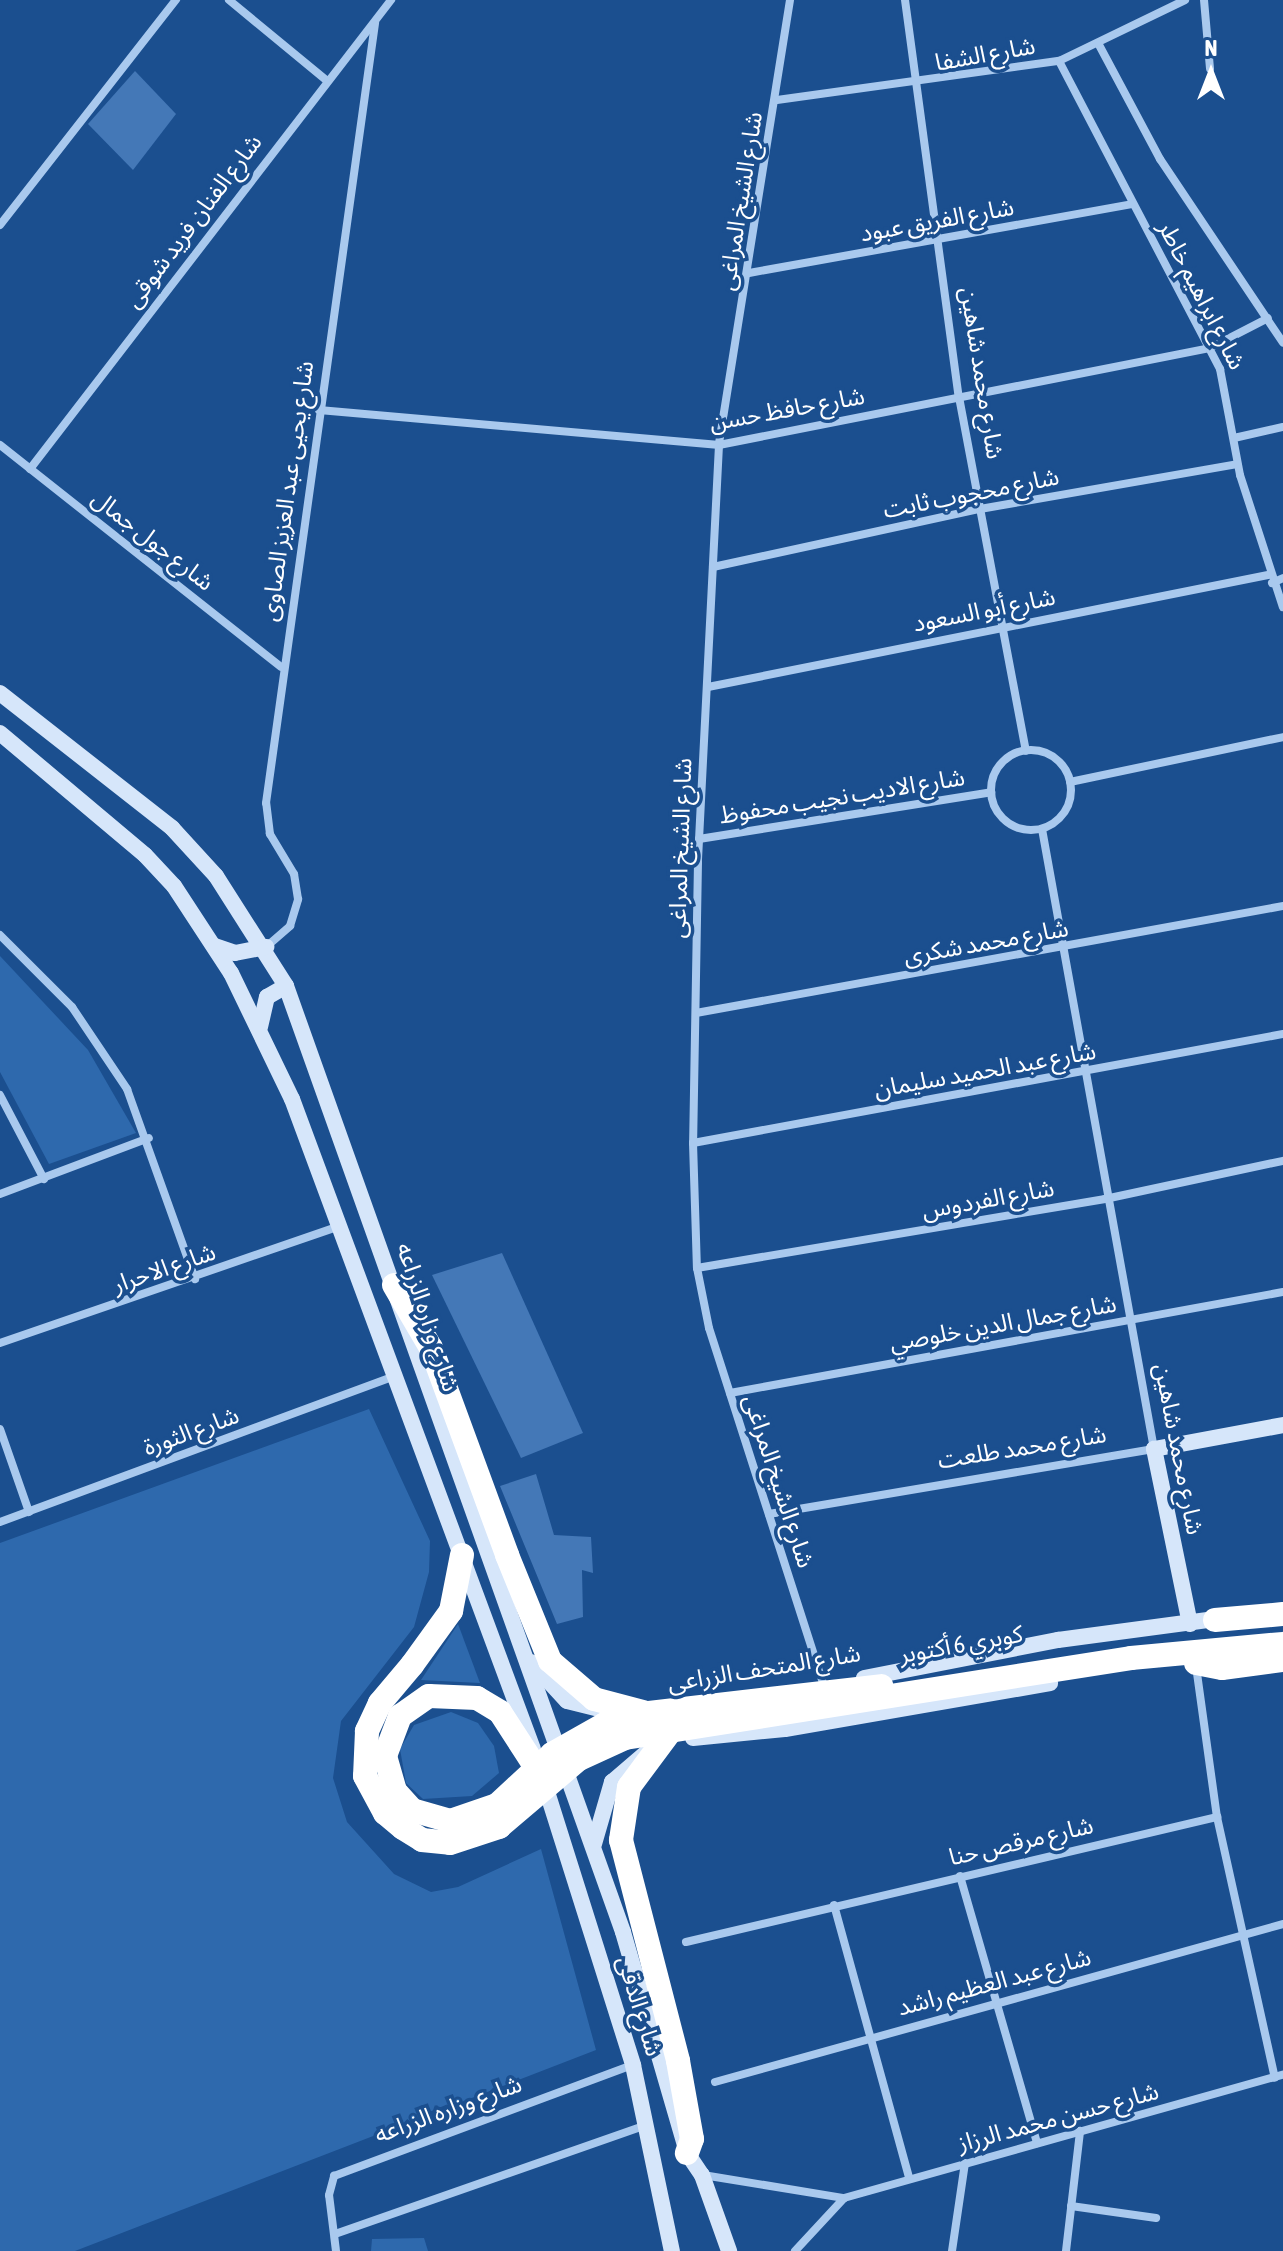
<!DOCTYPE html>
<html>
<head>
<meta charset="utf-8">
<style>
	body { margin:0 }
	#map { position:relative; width:1283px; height:2251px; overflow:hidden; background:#1b4f8f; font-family:"Asap Condensed","Noto Sans Arabic",sans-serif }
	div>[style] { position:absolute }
	.green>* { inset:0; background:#2e69ad }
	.building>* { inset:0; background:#4478b7 }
	.street>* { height:8px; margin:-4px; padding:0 4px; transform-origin:4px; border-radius:4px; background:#a9c9ee }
	.street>.ring { margin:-4px; padding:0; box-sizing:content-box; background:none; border:8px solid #a9c9ee; border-radius:50% }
	.secondary>* { height:16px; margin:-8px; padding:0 8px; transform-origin:8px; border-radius:8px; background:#d6e6fa }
	.highway>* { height:24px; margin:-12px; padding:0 12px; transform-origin:12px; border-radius:12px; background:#fff }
	.highway-bridge>* { height:24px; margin:-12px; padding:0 12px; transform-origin:12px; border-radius:12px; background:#fff }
	span { translate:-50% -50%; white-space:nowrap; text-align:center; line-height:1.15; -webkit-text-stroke:7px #1b4f8f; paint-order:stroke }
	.street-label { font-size:24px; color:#fff }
	.north { position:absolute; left:1171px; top:32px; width:80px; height:80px; -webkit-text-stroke:6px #1b4f8f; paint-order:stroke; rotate:0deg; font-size:22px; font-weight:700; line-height:32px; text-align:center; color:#fff }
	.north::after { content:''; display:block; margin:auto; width:28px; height:36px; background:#fff; clip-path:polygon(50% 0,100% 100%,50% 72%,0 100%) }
</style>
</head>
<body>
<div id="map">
	<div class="green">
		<div style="clip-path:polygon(0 956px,88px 1050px,136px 1133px,49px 1164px,0 1072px)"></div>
		<div style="clip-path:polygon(369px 1409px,430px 1541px,429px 1572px,414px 1627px,341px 1721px,333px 1778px,347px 1822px,394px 1874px,431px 1892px,458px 1887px,541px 1849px,596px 2050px,75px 2251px,0 2251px,0 1543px)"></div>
		<div style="clip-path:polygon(458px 1624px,480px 1683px,421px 1680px)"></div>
		<div style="clip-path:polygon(451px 1712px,478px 1723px,494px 1746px,499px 1773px,472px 1796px,423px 1799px,406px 1783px,400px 1749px,414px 1725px)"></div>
		<div style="clip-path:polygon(424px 2238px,428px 2251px,371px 2251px,372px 2239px)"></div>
	</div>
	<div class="building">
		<div style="clip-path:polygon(135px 71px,176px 114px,133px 170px,88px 124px)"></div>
		<div style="clip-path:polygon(502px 1253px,583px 1433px,521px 1458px,432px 1275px)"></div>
		<div style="clip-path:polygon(536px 1474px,554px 1535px,591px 1537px,593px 1573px,582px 1570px,583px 1617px,557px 1624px,500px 1486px)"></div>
	</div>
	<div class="street">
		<div style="left:229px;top:0;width:126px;rotate:39.5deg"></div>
		<div style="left:790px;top:0;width:451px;rotate:99.1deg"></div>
		<div style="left:719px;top:445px;width:418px;rotate:92.9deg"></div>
		<div style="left:698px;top:862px;width:281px;rotate:91deg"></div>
		<div style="left:693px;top:1143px;width:125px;rotate:88.2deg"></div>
		<div style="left:697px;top:1268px;width:61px;rotate:78.7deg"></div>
		<div style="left:709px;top:1328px;width:374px;rotate:72.2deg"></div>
		<div style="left:905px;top:0;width:401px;rotate:82.3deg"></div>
		<div style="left:959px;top:397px;width:360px;rotate:79.3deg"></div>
		<div style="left:1204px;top:0;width:69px;rotate:85deg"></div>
		<div style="left:1098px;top:43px;width:132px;rotate:61.9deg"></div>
		<div style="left:1160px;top:159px;width:221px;rotate:56.2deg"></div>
		<div style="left:1059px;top:61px;width:348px;rotate:62.4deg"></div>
		<div style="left:1220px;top:369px;width:108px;rotate:79.3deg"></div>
		<div style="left:1240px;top:475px;width:139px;rotate:72deg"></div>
		<div style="left:777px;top:100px;width:285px;rotate:-7.9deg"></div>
		<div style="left:1059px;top:61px;width:140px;rotate:-25.8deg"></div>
		<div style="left:0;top:225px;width:286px;rotate:-52deg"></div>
		<div style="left:749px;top:273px;width:389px;rotate:-10.2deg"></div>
		<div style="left:319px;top:410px;width:402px;rotate:5deg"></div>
		<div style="left:719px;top:445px;width:500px;rotate:-11.18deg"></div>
		<div style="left:1210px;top:348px;width:65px;rotate:-27.3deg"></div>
		<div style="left:1234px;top:438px;width:50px;rotate:-12.7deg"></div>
		<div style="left:0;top:445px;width:358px;rotate:38.3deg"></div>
		<div style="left:30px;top:469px;width:592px;rotate:-52.41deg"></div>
		<div style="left:713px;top:567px;width:273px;rotate:-12.3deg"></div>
		<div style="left:980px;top:509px;width:261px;rotate:-9.9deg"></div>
		<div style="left:1272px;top:583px;width:12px;rotate:-24deg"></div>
		<div style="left:708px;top:687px;width:571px;rotate:-11.31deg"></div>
		<div class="ring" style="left:991px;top:750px;width:72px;height:72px"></div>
		<div style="left:1070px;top:782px;width:218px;rotate:-11.9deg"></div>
		<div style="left:699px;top:839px;width:296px;rotate:-9.1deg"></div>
		<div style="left:0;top:935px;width:102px;rotate:45deg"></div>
		<div style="left:72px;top:1007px;width:99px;rotate:56.1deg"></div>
		<div style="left:127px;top:1089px;width:202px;rotate:70.3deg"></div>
		<div style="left:266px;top:947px;width:32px;rotate:-41deg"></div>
		<div style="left:290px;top:926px;width:28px;rotate:-73deg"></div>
		<div style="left:298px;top:899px;width:25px;rotate:-99deg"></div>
		<div style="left:294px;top:874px;width:47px;rotate:-121deg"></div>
		<div style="left:270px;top:834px;width:31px;rotate:-97deg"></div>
		<div style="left:266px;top:803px;width:788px;rotate:-82.04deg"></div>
		<div style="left:696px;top:1013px;width:597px;rotate:-10.33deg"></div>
		<div style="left:0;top:1095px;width:95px;rotate:62.4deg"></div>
		<div style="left:693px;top:1143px;width:600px;rotate:-10.47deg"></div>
		<div style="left:0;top:1194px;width:159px;rotate:-20.6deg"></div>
		<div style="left:697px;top:1268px;width:414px;rotate:-9.6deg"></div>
		<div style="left:1105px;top:1199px;width:182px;rotate:-12.1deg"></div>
		<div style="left:0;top:1343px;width:359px;rotate:-19deg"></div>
		<div style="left:730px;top:1393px;width:562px;rotate:-10.35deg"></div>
		<div style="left:0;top:1429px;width:88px;rotate:70.7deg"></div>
		<div style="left:769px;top:1514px;width:390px;rotate:-9.6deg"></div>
		<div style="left:1154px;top:1449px;width:630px;rotate:-100.24deg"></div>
		<div style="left:0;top:1522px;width:421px;rotate:-20.3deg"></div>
		<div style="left:1196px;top:1666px;width:152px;rotate:82.1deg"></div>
		<div style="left:1217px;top:1817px;width:267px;rotate:77.5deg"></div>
		<div style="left:960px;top:1876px;width:278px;rotate:73.9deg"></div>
		<div style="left:834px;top:1905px;width:283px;rotate:74.6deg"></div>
		<div style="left:686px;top:1942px;width:546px;rotate:-13.25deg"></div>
		<div style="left:715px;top:2082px;width:590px;rotate:-15.54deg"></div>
		<div style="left:703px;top:2175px;width:143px;rotate:9.3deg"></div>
		<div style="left:1071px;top:2206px;width:86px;rotate:8deg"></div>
		<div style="left:335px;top:2234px;width:330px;rotate:-19.3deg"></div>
		<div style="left:336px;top:2251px;width:56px;rotate:-97.1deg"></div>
		<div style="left:329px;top:2195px;width:20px;rotate:-75deg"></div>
		<div style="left:334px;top:2176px;width:319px;rotate:-20.4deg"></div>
		<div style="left:795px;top:2251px;width:72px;rotate:-47.2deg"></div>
		<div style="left:844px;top:2198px;width:456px;rotate:-15.7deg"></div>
		<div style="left:952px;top:2251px;width:89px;rotate:-81.6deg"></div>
		<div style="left:1066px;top:2251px;width:121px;rotate:-83.3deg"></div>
	</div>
	<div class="secondary">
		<div style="left:0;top:693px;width:219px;rotate:38.1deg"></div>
		<div style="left:172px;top:828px;width:65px;rotate:47.5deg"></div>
		<div style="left:216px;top:876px;width:130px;rotate:57.5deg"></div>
		<div style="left:286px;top:986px;width:1004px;rotate:70.39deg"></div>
		<div style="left:623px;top:1932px;width:230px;rotate:73.8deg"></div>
		<div style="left:687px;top:2153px;width:27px;rotate:56deg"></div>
		<div style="left:702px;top:2175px;width:81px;rotate:70.4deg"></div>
		<div style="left:0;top:733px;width:189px;rotate:40.1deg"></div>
		<div style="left:145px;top:855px;width:42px;rotate:46.9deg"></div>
		<div style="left:174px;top:886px;width:104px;rotate:56.8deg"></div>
		<div style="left:231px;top:973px;width:140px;rotate:64.2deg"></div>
		<div style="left:292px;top:1099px;width:693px;rotate:69.66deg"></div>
		<div style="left:215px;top:946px;width:21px;rotate:19deg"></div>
		<div style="left:235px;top:953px;width:32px;rotate:-11deg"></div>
		<div style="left:260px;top:1027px;width:31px;rotate:-77deg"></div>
		<div style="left:267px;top:997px;width:22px;rotate:-30deg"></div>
		<div style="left:1190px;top:1624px;width:179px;rotate:-101.6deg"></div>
		<div style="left:1154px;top:1449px;width:131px;rotate:-10.5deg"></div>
		<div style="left:531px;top:1662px;width:53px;rotate:47.3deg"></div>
		<div style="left:567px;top:1701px;width:54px;rotate:14deg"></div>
		<div style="left:864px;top:1678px;width:198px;rotate:-11.1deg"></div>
		<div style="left:1058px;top:1640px;width:166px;rotate:-7.6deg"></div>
		<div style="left:693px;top:1738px;width:92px;rotate:-5.6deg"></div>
		<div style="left:785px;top:1729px;width:269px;rotate:-9.8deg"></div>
		<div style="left:543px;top:1779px;width:300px;rotate:72.5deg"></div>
		<div style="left:633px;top:2065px;width:190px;rotate:78.2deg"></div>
		<div style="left:594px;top:1844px;width:65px;rotate:-73.8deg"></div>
		<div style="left:612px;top:1782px;width:48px;rotate:-40.7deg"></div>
	</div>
	<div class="highway">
		<div style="left:394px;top:1285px;width:73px;rotate:59.6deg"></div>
		<div style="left:431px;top:1348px;width:221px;rotate:69.8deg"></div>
		<div style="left:1215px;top:1620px;width:68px;rotate:-5deg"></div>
		<div style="left:1196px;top:1663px;width:26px;rotate:11deg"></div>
		<div style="left:1222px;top:1668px;width:62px;rotate:-7.5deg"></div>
		<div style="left:412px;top:1665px;width:67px;rotate:-54.2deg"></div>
		<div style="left:451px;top:1611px;width:57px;rotate:-78.9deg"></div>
		<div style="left:400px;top:1716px;width:35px;rotate:-35deg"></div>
		<div style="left:429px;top:1696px;width:48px;rotate:2.4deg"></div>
		<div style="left:477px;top:1698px;width:27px;rotate:31deg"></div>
		<div style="left:500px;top:1712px;width:81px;rotate:57.1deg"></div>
		<div style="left:678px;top:2061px;width:79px;rotate:79.8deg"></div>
		<div style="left:692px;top:2139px;width:15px;rotate:110deg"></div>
	</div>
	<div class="highway-bridge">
		<div style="left:507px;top:1555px;width:114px;rotate:67.9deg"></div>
		<div style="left:550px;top:1661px;width:58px;rotate:40.8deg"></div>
		<div style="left:594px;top:1699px;width:51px;rotate:14.9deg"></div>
		<div style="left:412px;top:1665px;width:50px;rotate:130.1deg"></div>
		<div style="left:380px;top:1703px;width:31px;rotate:115deg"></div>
		<div style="left:367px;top:1731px;width:45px;rotate:92.5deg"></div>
		<div style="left:365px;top:1776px;width:42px;rotate:61.6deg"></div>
		<div style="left:385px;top:1813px;width:23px;rotate:40deg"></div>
		<div style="left:403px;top:1828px;width:22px;rotate:32deg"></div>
		<div style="left:422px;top:1840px;width:28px;rotate:6deg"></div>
		<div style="left:450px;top:1843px;width:52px;rotate:-18.1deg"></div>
		<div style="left:499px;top:1827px;width:105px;rotate:-40.4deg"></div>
		<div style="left:579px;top:1759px;width:51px;rotate:-24.5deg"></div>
		<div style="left:625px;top:1738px;width:512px;rotate:-8.98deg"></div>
		<div style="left:1131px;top:1658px;width:153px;rotate:-5.3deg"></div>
		<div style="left:400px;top:1716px;width:43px;rotate:110.6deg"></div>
		<div style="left:385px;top:1756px;width:36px;rotate:74deg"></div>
		<div style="left:395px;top:1791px;width:25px;rotate:48deg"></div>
		<div style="left:412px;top:1810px;width:40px;rotate:16deg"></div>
		<div style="left:450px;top:1821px;width:50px;rotate:-18.8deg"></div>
		<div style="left:497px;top:1805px;width:75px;rotate:-42.8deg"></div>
		<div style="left:552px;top:1754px;width:61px;rotate:-29.5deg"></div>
		<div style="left:605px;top:1724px;width:45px;rotate:-14deg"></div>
		<div style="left:649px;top:1713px;width:234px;rotate:-6.6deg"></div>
		<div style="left:672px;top:1729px;width:72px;rotate:126.6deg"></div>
		<div style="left:629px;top:1787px;width:54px;rotate:98.6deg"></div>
		<div style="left:621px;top:1840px;width:228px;rotate:75.5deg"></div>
	</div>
	<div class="street-label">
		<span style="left:985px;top:54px;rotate:-10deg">شارع الشفا</span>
		<span style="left:740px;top:201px;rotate:-81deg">شارع الشيخ المراغى</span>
		<span style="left:937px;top:220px;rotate:-10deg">شارع الفريق عبود</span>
		<span style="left:193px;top:221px;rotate:-53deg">شارع الفنان فريد شوقى</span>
		<span style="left:1202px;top:295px;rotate:63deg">شارع ابراهيم خاطر</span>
		<span style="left:982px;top:373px;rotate:81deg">شارع محمد شاهين</span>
		<span style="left:787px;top:409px;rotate:-10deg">شارع حافظ حسن</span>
		<span style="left:287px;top:491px;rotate:-82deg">شارع يحيى عبد العزيز الصاوى</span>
		<span style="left:971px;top:493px;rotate:-11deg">شارع محجوب ثابت</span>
		<span style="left:153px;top:540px;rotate:38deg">شارع جول جمال</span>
		<span style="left:984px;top:610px;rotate:-11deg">شارع أبو السعود</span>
		<span style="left:842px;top:796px;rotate:-9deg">شارع الاديب نجيب محفوظ</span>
		<span style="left:680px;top:848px;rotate:-88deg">شارع الشيخ المراغى</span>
		<span style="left:986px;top:942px;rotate:-10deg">شارع محمد شكرى</span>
		<span style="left:985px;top:1070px;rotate:-10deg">شارع عبد الحميد سليمان</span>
		<span style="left:988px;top:1199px;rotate:-10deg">شارع الفردوس</span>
		<span style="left:164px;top:1268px;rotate:-19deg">شارع الاحرار</span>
		<span style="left:428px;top:1317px;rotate:72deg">شارع وزاره الزراعه</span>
		<span style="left:1003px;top:1323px;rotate:-10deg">شارع جمال الدين خلوصي</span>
		<span style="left:191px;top:1431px;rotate:-20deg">شارع الثورة</span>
		<span style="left:1022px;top:1447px;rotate:-9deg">شارع محمد طلعت</span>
		<span style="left:1179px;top:1449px;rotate:79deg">شارع محمد شاهين</span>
		<span style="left:779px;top:1481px;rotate:72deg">شارع الشيخ المراغى</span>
		<span style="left:961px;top:1644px;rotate:-10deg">كوبري 6 أكتوبر</span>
		<span style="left:764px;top:1668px;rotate:-9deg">شارع المتحف الزراعى</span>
		<span style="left:1021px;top:1841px;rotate:-13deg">شارع مرقص حنا</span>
		<span style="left:994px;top:1982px;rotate:-15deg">شارع عبد العظيم راشد</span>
		<span style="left:640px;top:2006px;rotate:73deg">شارع الدقى</span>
		<span style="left:448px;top:2109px;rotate:-20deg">شارع وزاره الزراعه</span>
		<span style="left:1058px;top:2117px;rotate:-15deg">شارع حسن محمد الرزاز</span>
	</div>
	<div class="north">N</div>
</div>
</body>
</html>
